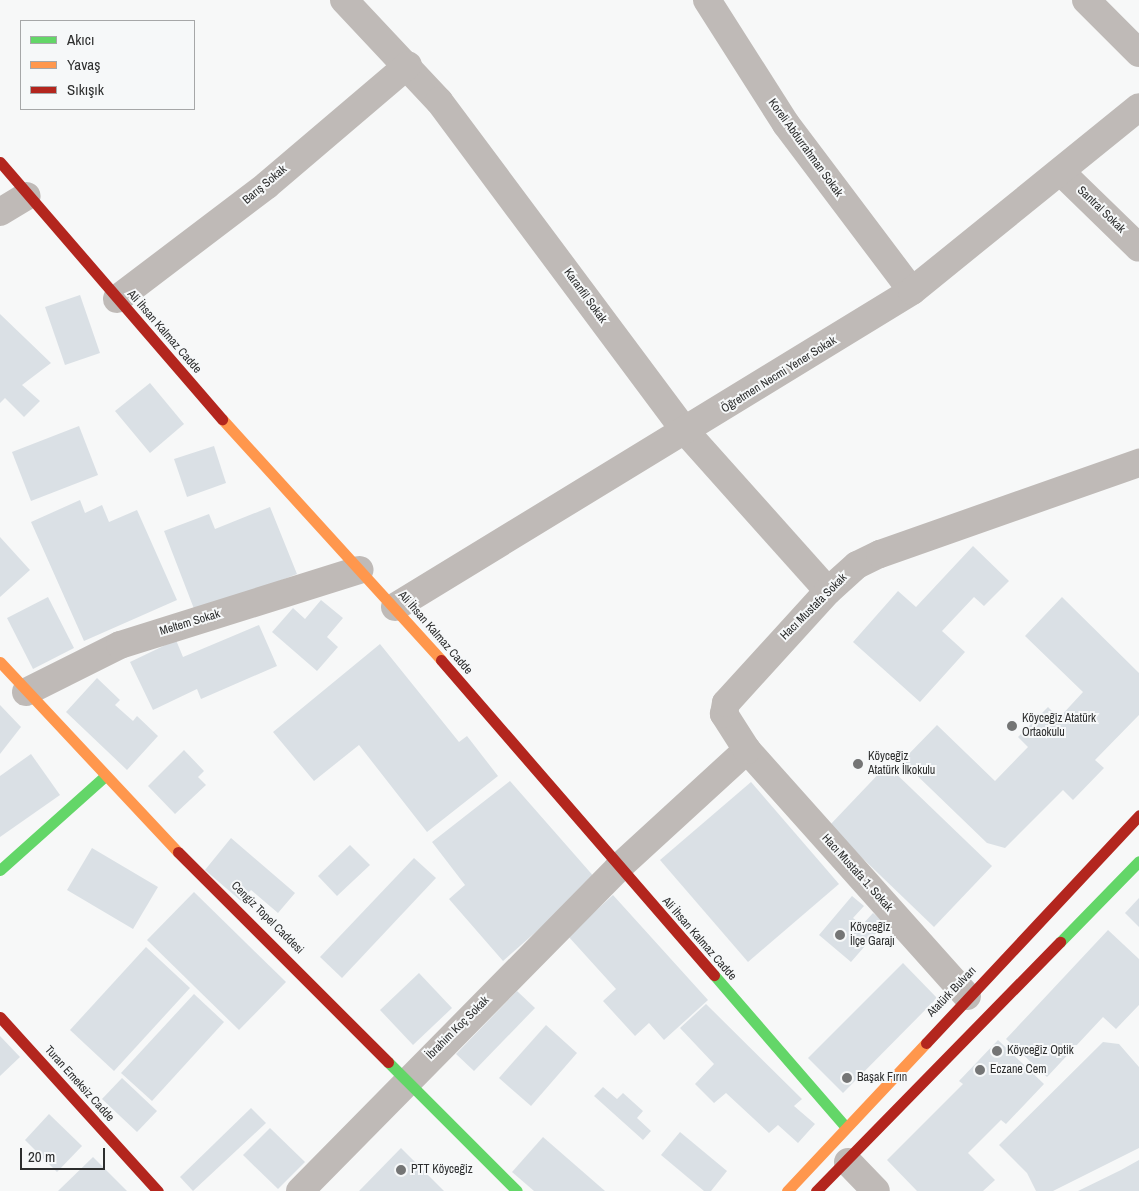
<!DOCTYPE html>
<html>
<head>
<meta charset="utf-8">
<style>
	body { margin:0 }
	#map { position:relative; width:1139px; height:1191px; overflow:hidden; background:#f7f8f8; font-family:"Archivo Narrow",sans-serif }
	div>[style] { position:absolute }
	.building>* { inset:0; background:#dae0e5 }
	.street>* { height:28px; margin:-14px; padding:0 14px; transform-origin:14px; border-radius:14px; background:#bfbab7 }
	.fast>* { height:11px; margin:-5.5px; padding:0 5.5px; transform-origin:5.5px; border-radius:5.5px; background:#63d668 }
	.slow>* { height:11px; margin:-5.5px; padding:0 5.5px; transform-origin:5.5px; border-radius:5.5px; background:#ff974d }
	.jam>* { height:11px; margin:-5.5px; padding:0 5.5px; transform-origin:5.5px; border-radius:5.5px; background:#b3261e }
	.dots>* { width:14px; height:14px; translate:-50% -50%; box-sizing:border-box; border:2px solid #f6f8f9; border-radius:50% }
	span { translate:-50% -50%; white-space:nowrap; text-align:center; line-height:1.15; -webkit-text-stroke:4px #f6f8f9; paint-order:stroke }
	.street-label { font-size:12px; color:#2d2e2e }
	.poi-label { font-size:12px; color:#2d2e2e }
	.left { translate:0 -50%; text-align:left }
	.legend { position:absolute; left:20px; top:20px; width:175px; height:90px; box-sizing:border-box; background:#f6f8f9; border:1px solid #a6a7a8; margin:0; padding:6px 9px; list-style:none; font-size:15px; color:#2d2e2e }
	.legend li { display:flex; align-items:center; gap:10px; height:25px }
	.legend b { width:25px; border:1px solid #a6a7a8 }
	.scale { position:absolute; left:20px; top:1148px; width:85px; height:22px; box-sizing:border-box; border:2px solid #2d2e2e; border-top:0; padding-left:6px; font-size:15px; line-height:18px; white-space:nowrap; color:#2d2e2e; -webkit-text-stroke:4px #f6f8f9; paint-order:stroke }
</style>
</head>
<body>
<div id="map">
	<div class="building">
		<div style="clip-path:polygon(80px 295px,100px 353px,65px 365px,45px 307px)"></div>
		<div style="clip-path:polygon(0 314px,51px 363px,22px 385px,40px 401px,24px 417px,5px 398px,0 403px)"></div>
		<div style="clip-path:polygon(150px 383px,184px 424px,150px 453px,115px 411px)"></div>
		<div style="clip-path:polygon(79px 426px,98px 475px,31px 501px,12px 452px)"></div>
		<div style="clip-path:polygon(214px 446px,226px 483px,187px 497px,174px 459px)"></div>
		<div style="clip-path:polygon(80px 500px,85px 513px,102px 505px,109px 522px,137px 510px,177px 600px,84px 641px,31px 522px)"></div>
		<div style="clip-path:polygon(270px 507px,297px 574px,196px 614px,164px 531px,209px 514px,215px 529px)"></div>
		<div style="clip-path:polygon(0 537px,30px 570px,0 597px)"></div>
		<div style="clip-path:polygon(973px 546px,1009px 581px,984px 606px,974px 597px,942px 631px,965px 652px,920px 702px,853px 642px,898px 591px,916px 607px)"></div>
		<div style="clip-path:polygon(48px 597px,74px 648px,33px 669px,7px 618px)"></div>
		<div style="clip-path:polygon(1062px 597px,1139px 673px,1139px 715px,1095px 760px,1104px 768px,1073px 800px,1063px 790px,1005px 848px,987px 843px,902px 761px,937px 725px,995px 781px,1028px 747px,1018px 737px,1048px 707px,1059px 718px,1083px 692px,1025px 636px)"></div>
		<div style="clip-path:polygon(321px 600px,343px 618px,327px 637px,338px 647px,317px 671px,272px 632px,293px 608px,305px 619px)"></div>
		<div style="clip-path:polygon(259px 625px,277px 666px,201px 699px,197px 689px,153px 710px,130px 662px,176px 640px,183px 657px)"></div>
		<div style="clip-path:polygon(380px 644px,459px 742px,467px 736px,498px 776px,427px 832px,359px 745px,314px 781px,273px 732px)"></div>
		<div style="clip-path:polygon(97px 678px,120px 700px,115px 705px,133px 721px,137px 716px,158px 736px,127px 770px,66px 712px)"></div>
		<div style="clip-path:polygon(0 705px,21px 727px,0 754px)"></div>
		<div style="clip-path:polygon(184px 750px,204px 771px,198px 777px,206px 785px,175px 814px,148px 786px)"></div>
		<div style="clip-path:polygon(31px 754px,60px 795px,0 837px,0 776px)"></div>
		<div style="clip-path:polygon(887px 765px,992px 866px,934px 927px,829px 826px)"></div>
		<div style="clip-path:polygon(510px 781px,596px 879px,503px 961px,449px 899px,465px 885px,432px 842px)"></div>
		<div style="clip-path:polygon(751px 782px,839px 884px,748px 962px,660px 860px)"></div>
		<div style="clip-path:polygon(231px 838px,295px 893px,278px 913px,251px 890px,241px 901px,205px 870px)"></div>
		<div style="clip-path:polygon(350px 845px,370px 865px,337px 896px,318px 876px)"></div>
		<div style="clip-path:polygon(92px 848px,158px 887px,133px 929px,67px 890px)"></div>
		<div style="clip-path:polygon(414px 858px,436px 878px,342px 978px,320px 957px)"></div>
		<div style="clip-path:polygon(194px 892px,286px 982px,239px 1030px,147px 940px)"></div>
		<div style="clip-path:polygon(613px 895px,708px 1000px,664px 1040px,649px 1023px,635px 1036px,603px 1001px,616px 989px,568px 936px)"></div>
		<div style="clip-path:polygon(852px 896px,864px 906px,853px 918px,862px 925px,873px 913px,885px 923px,851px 962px,819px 935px)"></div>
		<div style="clip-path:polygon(1139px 898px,1139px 927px,1125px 913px)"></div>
		<div style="clip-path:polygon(1108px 930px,1139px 959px,1139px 1005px,1116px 1029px,1103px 1017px,1047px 1077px,1006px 1039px)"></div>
		<div style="clip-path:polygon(146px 947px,190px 988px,114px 1071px,70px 1030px)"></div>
		<div style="clip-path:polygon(903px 963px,937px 998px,843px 1093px,808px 1058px)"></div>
		<div style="clip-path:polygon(419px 973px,452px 1008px,413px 1045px,380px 1010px)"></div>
		<div style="clip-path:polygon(517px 991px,535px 1008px,474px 1071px,456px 1054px)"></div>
		<div style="clip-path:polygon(194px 994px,224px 1022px,152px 1101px,121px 1073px)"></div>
		<div style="clip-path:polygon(706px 1004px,802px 1099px,794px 1106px,815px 1124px,798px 1143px,778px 1125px,769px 1133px,726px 1093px,714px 1103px,695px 1084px,714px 1064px,680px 1028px)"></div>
		<div style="clip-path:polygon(546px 1025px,577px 1053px,531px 1106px,499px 1078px)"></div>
		<div style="clip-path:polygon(0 1036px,20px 1057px,0 1076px)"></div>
		<div style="clip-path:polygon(998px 1040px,1044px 1084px,1006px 1124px,1001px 1120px,968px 1153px,995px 1180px,983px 1191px,917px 1191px,887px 1160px,963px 1084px,959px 1081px)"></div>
		<div style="clip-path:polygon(1103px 1042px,1119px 1044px,1139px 1067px,1139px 1148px,1053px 1191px,1036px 1191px,1027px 1173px,999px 1145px)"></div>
		<div style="clip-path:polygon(122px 1078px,157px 1111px,137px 1132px,102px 1099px)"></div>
		<div style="clip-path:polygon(603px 1087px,617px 1099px,623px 1093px,643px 1111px,637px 1118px,651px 1131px,643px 1140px,594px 1096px)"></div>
		<div style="clip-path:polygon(251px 1108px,266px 1123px,193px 1191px,180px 1177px)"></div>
		<div style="clip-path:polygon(49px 1114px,82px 1146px,57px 1172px,25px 1140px)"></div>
		<div style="clip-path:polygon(270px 1128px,305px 1162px,278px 1189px,243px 1155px)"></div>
		<div style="clip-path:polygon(680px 1132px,727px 1171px,711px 1191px,704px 1191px,661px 1155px)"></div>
		<div style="clip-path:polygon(543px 1137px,605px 1191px,534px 1191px,512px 1172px)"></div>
		<div style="clip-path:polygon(401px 1148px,444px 1191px,359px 1191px)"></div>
		<div style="clip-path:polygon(93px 1157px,127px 1191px,58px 1191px)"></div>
		<div style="clip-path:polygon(1139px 1160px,1139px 1191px,1078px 1191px,1121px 1170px)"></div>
	</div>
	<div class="street">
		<div style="left:344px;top:0;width:139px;rotate:46.8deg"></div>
		<div style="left:439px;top:101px;width:413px;rotate:53.3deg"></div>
		<div style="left:686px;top:432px;width:213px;rotate:48.2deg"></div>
		<div style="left:707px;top:0;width:147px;rotate:57.5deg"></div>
		<div style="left:786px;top:124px;width:209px;rotate:53deg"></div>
		<div style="left:1086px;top:0;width:75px;rotate:45deg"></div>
		<div style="left:1062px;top:173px;width:107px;rotate:44.2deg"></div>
		<div style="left:0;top:212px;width:31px;rotate:-31deg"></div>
		<div style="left:117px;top:299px;width:188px;rotate:-37.2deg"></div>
		<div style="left:267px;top:185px;width:185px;rotate:-40.4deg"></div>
		<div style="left:395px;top:607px;width:606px;rotate:-31.43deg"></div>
		<div style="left:912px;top:291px;width:292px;rotate:-39deg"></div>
		<div style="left:26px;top:692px;width:105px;rotate:-26.6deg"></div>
		<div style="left:120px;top:645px;width:251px;rotate:-17.4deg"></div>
		<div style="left:747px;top:750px;width:330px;rotate:48.2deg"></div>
		<div style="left:848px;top:1162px;width:40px;rotate:46deg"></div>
		<div style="left:300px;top:1191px;width:453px;rotate:-45.4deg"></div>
		<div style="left:618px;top:868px;width:175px;rotate:-42.5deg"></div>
		<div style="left:747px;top:750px;width:43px;rotate:-122.6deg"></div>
		<div style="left:724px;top:714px;width:11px;rotate:-80deg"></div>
		<div style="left:726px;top:703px;width:151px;rotate:-47.7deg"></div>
		<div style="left:828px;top:591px;width:39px;rotate:-42deg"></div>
		<div style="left:857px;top:565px;width:25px;rotate:-26deg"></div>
		<div style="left:880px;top:554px;width:275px;rotate:-19.4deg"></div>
	</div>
	<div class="fast">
		<div style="left:0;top:870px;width:140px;rotate:-41.8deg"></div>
		<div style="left:1060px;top:942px;width:113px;rotate:-45.7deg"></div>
		<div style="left:714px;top:975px;width:198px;rotate:49.1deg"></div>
		<div style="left:388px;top:1062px;width:182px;rotate:45deg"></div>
	</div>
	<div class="slow">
		<div style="left:222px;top:419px;width:326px;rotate:47.7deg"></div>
		<div style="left:0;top:662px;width:260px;rotate:46.9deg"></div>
		<div style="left:787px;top:1191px;width:203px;rotate:-46.8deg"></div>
	</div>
	<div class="jam">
		<div style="left:0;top:162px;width:340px;rotate:49.2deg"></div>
		<div style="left:441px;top:660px;width:417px;rotate:49.1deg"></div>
		<div style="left:178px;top:852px;width:297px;rotate:45deg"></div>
		<div style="left:0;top:1017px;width:235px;rotate:47.8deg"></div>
		<div style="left:926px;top:1043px;width:312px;rotate:-46.9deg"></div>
		<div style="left:816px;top:1191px;width:349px;rotate:-45.6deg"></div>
	</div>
	<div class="dots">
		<div style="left:1012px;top:726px;background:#747575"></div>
		<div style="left:858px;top:764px;background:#747575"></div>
		<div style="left:840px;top:935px;background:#747575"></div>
		<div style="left:997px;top:1051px;background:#747575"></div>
		<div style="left:980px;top:1070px;background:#747575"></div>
		<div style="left:847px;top:1078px;background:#747575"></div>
		<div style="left:401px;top:1170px;background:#747575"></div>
	</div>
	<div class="street-label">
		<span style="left:805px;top:148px;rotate:54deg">Koreli Abdurrahman Sokak</span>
		<span style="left:265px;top:185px;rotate:-40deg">Barış Sokak</span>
		<span style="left:1101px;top:210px;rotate:44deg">Santral Sokak</span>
		<span style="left:585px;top:296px;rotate:54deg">Karanfil Sokak</span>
		<span style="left:164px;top:332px;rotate:49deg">Ali İhsan Kalmaz Cadde</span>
		<span style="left:779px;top:375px;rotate:-32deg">Öğretmen Necmi Yener Sokak</span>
		<span style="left:814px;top:607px;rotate:-45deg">Hacı Mustafa Sokak</span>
		<span style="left:190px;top:623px;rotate:-17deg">Meltem Sokak</span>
		<span style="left:435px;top:633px;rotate:49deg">Ali İhsan Kalmaz Cadde</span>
		<span style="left:857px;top:873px;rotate:48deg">Hacı Mustafa 1. Sokak</span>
		<span style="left:267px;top:918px;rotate:45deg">Cengiz Topel Caddesi</span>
		<span style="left:699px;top:939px;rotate:49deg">Ali İhsan Kalmaz Cadde</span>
		<span style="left:952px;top:992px;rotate:-46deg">Atatürk Bulvarı</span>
		<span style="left:458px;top:1028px;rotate:-45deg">İbrahim Koç Sokak</span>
		<span style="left:79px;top:1084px;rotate:48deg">Turan Emeksiz Cadde</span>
	</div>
	<div class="poi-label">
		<span class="left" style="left:1022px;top:726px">Köyceğiz Atatürk<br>Ortaokulu</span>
		<span class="left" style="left:868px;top:764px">Köyceğiz<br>Atatürk İlkokulu</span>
		<span class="left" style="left:850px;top:935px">Köyceğiz<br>İlçe Garajı</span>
		<span class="left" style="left:1007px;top:1051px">Köyceğiz Optik</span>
		<span class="left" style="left:990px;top:1070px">Eczane Cem</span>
		<span class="left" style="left:857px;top:1078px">Başak Fırın</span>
		<span class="left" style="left:411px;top:1170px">PTT Köyceğiz</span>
	</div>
	<ul class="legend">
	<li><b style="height:6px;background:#63d668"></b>Akıcı</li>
	<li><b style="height:6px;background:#ff974d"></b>Yavaş</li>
	<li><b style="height:6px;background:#b3261e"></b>Sıkışık</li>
	</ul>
	<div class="scale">20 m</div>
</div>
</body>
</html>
